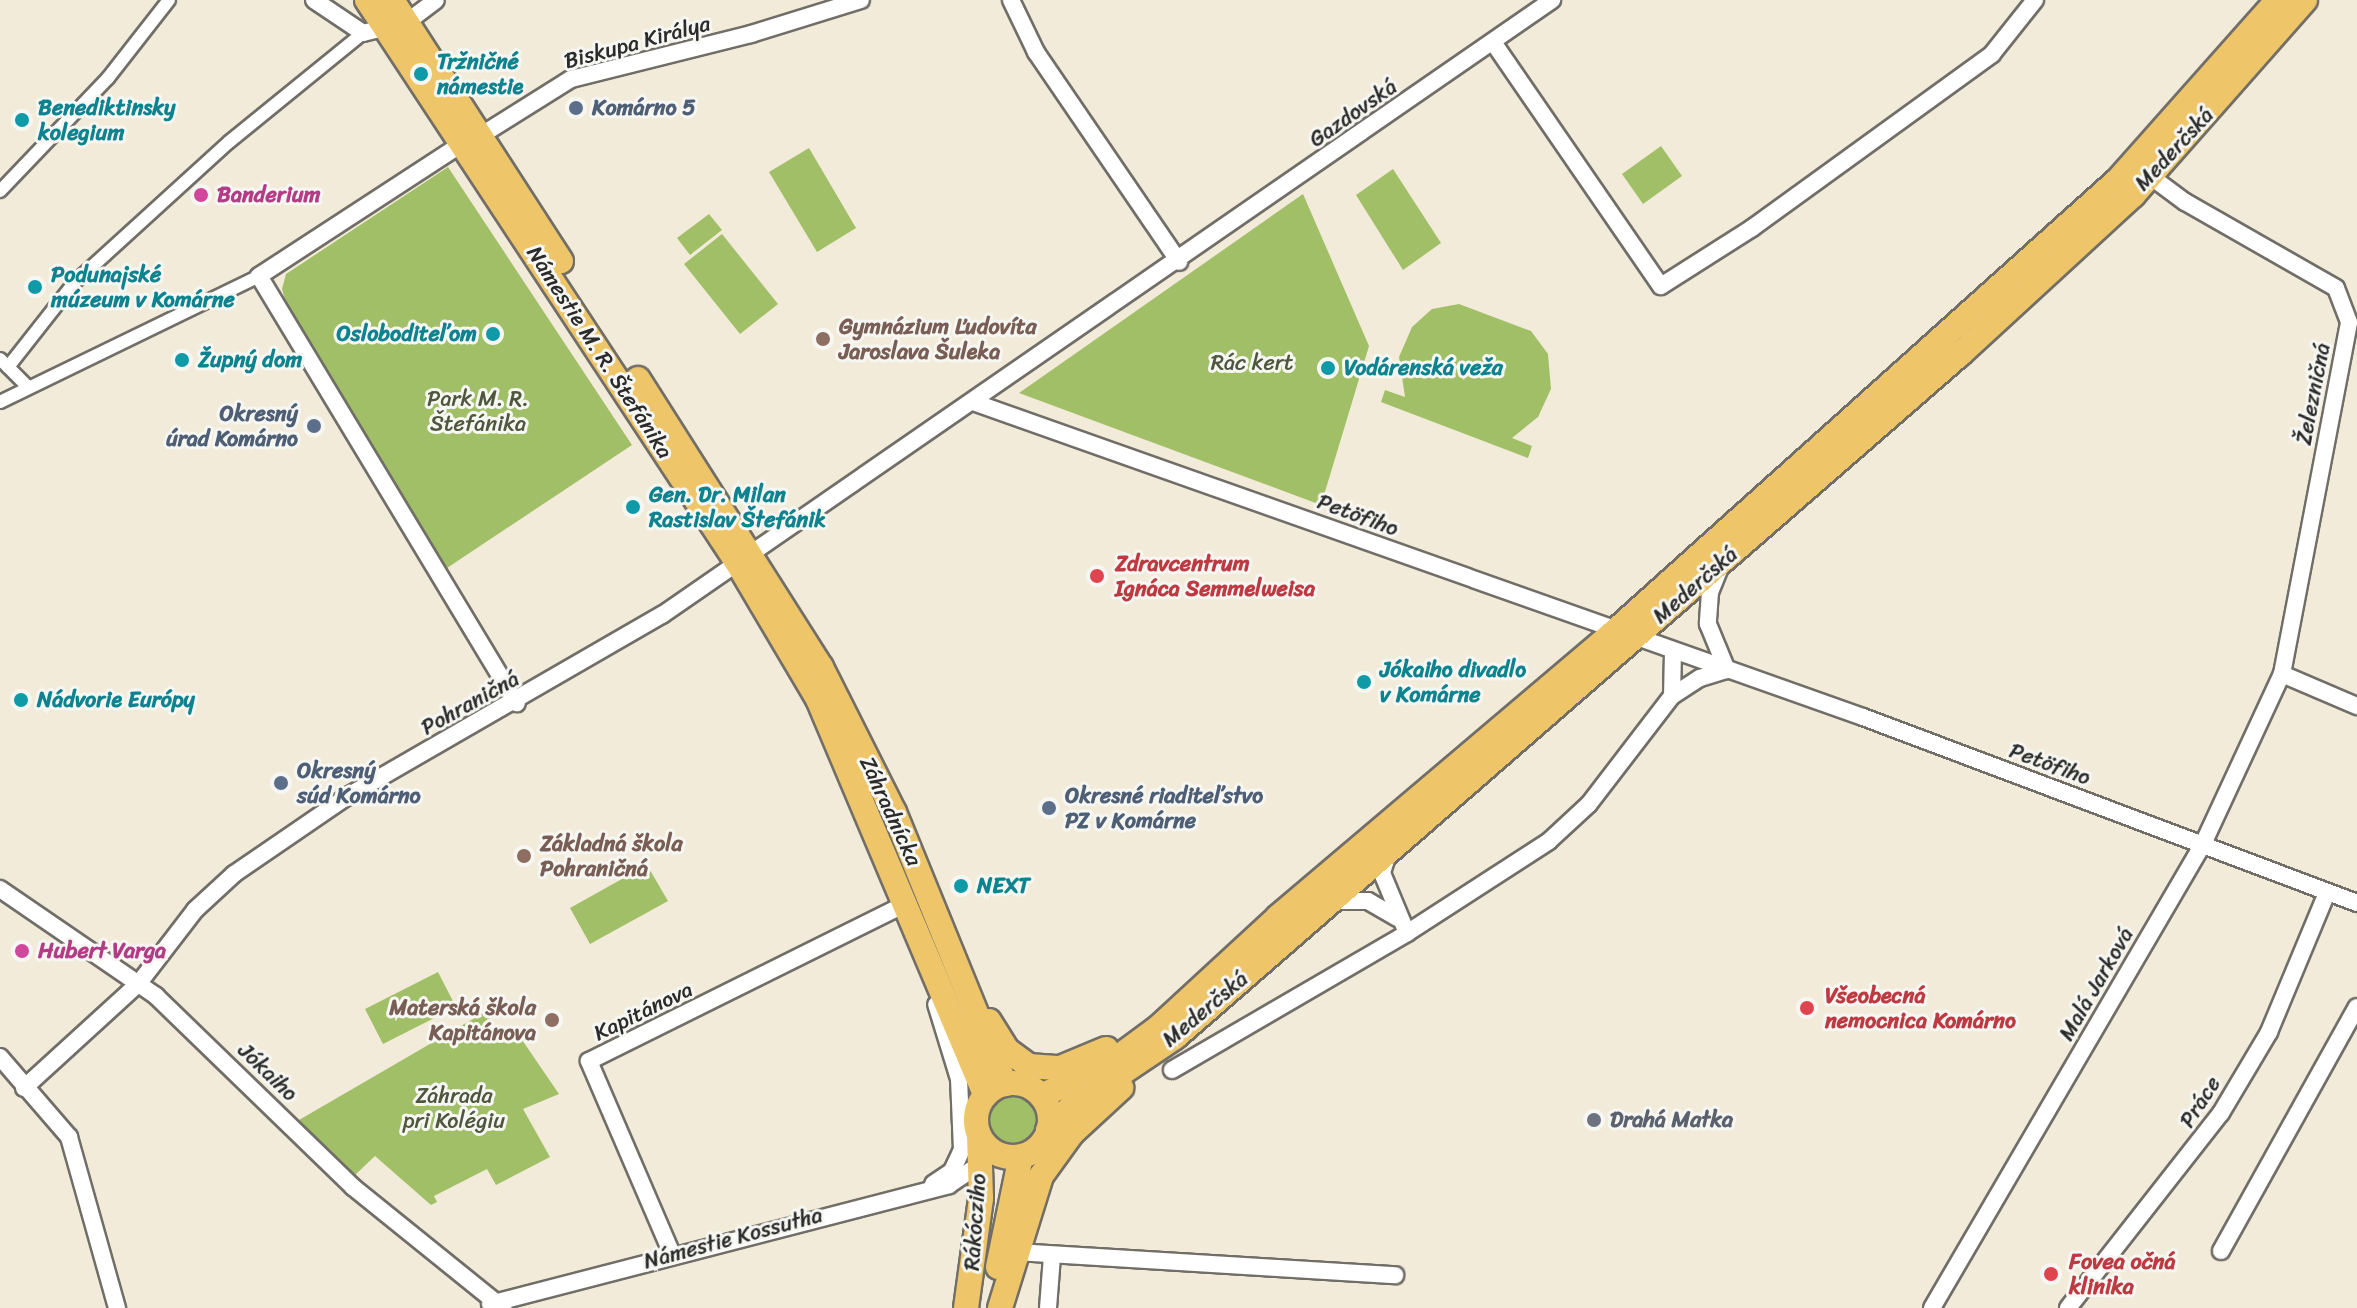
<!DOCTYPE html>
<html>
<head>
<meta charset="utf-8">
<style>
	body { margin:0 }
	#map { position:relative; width:2357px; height:1308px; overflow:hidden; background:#f3ebd9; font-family:Sriracha,sans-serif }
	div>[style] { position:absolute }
	.green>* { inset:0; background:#a1bf67 }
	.round { border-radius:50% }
	.roads { filter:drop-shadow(2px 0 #716e68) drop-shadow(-2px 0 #716e68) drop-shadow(0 2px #716e68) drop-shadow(0 -2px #716e68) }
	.pedestrian>* { height:12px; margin:-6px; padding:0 6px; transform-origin:6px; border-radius:6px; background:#fff }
	.minor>* { height:16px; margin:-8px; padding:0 8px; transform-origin:8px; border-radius:8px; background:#fff }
	.primary>* { height:24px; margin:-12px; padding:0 12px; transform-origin:12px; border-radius:12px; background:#eec569 }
	.primary>.ring { margin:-12px; padding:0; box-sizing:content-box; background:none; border:24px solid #eec569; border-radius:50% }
	.dots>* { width:22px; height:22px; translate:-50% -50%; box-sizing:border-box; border:4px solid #f6f6f2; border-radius:50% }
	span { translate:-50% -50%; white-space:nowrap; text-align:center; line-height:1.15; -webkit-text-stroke:6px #f6f6f2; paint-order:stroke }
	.street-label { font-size:22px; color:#2b2b2b }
	.culture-label { font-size:22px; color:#0d838f; font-weight:700 }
	.left { translate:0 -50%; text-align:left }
	.right { translate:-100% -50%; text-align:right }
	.service-label { font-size:22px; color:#4e5e75; font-weight:700 }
	.hotel-label { font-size:22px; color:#b23c85; font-weight:700 }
	.education-label { font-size:22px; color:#785e54; font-weight:700 }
	.park-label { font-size:22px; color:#4e573d }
	.health-label { font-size:22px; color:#be3a42; font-weight:700 }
	.worship-label { font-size:22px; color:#5b616d; font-weight:700 }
</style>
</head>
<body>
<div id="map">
	<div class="green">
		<div style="clip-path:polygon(1661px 146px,1682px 176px,1643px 204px,1622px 174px)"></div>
		<div style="clip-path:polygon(809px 148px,856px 228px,817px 252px,769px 172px)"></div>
		<div style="clip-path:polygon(448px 167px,632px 445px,447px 568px,286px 303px,282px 289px,286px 274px)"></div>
		<div style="clip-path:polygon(1393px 169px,1441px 243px,1403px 270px,1356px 195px)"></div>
		<div style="clip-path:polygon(1303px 194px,1369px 346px,1321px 505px,1019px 393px)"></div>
		<div style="clip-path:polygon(709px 214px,722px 230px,690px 255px,677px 238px)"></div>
		<div style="clip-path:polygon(722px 234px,778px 304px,740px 334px,684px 264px)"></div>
		<div style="clip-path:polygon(1459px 304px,1531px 331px,1548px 354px,1551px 389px,1538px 417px,1512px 438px,1532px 446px,1528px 458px,1381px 402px,1385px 390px,1405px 397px,1399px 357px,1412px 327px,1432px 309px)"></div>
		<div style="clip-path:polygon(647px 865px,668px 901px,590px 944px,570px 908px)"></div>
		<div style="clip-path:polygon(438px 972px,456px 1007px,383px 1044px,365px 1009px)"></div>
		<div style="clip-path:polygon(485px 1012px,507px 1042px,518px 1034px,559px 1094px,523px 1109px,550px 1157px,496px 1185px,487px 1169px,434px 1196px,437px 1202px,431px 1205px,375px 1156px,355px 1175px,299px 1120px)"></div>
		<div class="round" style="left:983px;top:1090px;width:60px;height:60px"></div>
	</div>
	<div class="roads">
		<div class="pedestrian">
			<div style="left:0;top:191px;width:156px;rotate:-46.3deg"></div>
			<div style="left:108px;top:78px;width:99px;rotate:-52deg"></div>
			<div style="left:0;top:359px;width:40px;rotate:45deg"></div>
			<div style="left:8px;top:367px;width:107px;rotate:-51.8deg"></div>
			<div style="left:74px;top:283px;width:210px;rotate:-42.3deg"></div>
			<div style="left:229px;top:142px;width:173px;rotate:-39.1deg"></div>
			<div style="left:0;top:402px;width:288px;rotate:-25.9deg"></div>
		</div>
		<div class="minor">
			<div style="left:314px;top:0;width:59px;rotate:34deg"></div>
			<div style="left:363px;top:33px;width:45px;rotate:-14deg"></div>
			<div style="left:407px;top:22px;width:36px;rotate:-37deg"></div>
			<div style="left:1011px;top:0;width:58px;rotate:64.3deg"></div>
			<div style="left:1036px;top:52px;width:254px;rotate:55.7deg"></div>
			<div style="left:1493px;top:42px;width:296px;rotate:55.5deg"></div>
			<div style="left:1661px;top:286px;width:108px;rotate:-32.5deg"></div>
			<div style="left:1752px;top:228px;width:296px;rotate:-35.9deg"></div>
			<div style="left:1992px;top:54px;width:69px;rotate:-51.5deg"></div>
			<div style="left:480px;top:136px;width:107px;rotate:-32.1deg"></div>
			<div style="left:571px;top:79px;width:186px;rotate:-14deg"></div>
			<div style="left:751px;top:34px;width:115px;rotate:-17.2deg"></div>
			<div style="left:463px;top:143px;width:244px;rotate:146.9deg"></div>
			<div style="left:259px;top:276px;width:499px;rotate:58.9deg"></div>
			<div style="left:973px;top:402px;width:944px;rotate:19.49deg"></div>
			<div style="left:1863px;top:717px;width:528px;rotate:20.63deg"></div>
			<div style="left:1721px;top:565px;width:29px;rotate:112deg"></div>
			<div style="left:1710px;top:592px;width:32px;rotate:94deg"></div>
			<div style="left:1708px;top:624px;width:50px;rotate:67.6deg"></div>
			<div style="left:2282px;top:674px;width:82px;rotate:23.1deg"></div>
			<div style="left:1672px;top:696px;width:44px;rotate:-88.7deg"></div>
			<div style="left:1388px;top:854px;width:20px;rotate:108deg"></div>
			<div style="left:1382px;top:873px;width:65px;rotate:67.4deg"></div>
			<div style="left:0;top:889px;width:189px;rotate:34.4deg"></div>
			<div style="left:156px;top:996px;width:274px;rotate:44.1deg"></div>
			<div style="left:353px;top:1187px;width:193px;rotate:38.9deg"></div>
			<div style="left:1334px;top:901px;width:34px"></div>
			<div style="left:1368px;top:901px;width:34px;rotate:30deg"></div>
			<div style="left:0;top:1057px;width:106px;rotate:49.2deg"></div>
			<div style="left:69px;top:1137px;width:178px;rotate:74.3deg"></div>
			<div style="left:1172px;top:1070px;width:272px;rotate:-30.2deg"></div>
			<div style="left:1407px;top:933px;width:169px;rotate:-32.9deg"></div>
			<div style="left:1549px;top:841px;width:54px;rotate:-42.8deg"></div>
			<div style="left:1589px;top:804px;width:136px;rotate:-52.5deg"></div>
			<div style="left:1672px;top:696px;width:33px;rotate:-33deg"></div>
			<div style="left:1700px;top:678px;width:28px;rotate:-17deg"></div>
			<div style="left:24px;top:1088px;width:156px;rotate:-42.4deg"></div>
			<div style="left:139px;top:983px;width:92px;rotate:-52.5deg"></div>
			<div style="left:195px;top:910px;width:53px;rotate:-42.7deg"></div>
			<div style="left:234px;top:874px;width:138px;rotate:-34.4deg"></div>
			<div style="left:348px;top:796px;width:362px;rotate:-30deg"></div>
			<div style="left:662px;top:615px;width:1082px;rotate:-34.64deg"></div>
			<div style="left:933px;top:1184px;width:23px;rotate:-34deg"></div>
			<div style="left:952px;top:1171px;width:23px;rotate:-65deg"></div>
			<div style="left:962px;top:1150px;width:71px;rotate:-92.4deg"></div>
			<div style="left:959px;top:1079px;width:78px;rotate:-107deg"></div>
			<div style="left:2221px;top:1251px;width:279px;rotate:-60.9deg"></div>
			<div style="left:1016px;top:1252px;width:380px;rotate:3.5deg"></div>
			<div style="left:672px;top:1254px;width:210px;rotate:-113.3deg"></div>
			<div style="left:589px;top:1061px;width:351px;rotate:-26.4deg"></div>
			<div style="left:490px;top:1304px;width:474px;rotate:-14.5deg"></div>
			<div style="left:949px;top:1185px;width:36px;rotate:-34deg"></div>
			<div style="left:1048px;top:1308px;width:52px;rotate:-85.6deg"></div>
			<div style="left:1932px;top:1308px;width:537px;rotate:-59.71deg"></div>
			<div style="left:2203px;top:844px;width:187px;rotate:-65.1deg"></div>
			<div style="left:2282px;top:674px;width:358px;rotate:-79.2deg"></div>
			<div style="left:2349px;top:322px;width:36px;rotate:-111deg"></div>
			<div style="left:2336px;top:288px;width:174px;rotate:-150.3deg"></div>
			<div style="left:2185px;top:202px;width:44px;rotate:-143.4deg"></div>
			<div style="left:2150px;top:176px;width:10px;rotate:-84deg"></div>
			<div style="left:2068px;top:1308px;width:248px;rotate:-51.9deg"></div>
			<div style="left:2221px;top:1113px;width:94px;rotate:-59.3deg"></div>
			<div style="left:2269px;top:1032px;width:151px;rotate:-67.4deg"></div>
		</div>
		<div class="primary">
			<div style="left:367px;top:0;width:673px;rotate:56.64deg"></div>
			<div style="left:737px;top:562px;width:159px;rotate:59.4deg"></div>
			<div style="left:818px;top:699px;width:430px;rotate:67.1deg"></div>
			<div style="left:392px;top:0;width:311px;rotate:57.1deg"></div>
			<div style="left:638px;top:379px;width:341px;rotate:57.6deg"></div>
			<div style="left:821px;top:667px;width:162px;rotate:63.3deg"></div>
			<div style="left:894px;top:812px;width:294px;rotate:67.8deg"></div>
			<div style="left:989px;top:1021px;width:34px;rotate:58deg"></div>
			<div style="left:1007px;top:1050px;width:27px;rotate:36deg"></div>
			<div style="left:1029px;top:1066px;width:31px;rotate:4deg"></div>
			<div style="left:1060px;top:1068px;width:50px;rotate:-22.4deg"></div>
			<div class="ring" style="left:976px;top:1083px;width:50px;height:50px"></div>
			<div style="left:1041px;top:1096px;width:75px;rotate:-25.2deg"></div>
			<div style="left:1109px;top:1064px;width:62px;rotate:-36.5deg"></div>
			<div style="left:1159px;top:1027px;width:162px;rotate:-42.7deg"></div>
			<div style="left:1278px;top:917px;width:439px;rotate:-40.3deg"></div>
			<div style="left:1613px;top:633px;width:678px;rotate:-41.89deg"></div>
			<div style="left:2118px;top:180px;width:241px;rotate:-48.4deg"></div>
			<div style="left:1048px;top:1130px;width:33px;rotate:-45deg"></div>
			<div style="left:1071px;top:1107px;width:125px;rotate:-33.9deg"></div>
			<div style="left:1175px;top:1037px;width:1041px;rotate:-41.03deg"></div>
			<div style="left:1960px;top:354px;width:235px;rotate:-42.6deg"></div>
			<div style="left:2133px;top:195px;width:260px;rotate:-48.6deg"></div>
			<div style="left:998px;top:1267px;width:113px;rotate:-78.3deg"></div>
			<div style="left:966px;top:1308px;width:111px;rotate:-82.2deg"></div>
			<div style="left:981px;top:1198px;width:63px;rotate:-91.8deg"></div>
			<div style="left:1000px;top:1308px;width:138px;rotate:-72.7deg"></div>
			<div style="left:1041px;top:1176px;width:53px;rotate:-54.2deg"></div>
			<div style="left:1072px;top:1133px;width:67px;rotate:-42.6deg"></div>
		</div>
	</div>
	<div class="dots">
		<div style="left:421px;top:74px;background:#0f9aa8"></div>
		<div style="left:576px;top:108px;background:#5c6f8a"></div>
		<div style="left:22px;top:120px;background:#0f9aa8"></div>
		<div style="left:201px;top:195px;background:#d1479c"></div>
		<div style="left:35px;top:287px;background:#0f9aa8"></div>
		<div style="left:493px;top:334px;background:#0f9aa8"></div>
		<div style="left:823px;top:339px;background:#8d6e63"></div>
		<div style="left:182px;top:360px;background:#0f9aa8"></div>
		<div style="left:1328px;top:368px;background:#0f9aa8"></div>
		<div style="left:314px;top:426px;background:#5c6f8a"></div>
		<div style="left:633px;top:507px;background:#0f9aa8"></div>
		<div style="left:1097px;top:576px;background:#e0444e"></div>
		<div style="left:1364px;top:682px;background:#0f9aa8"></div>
		<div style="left:21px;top:700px;background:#0f9aa8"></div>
		<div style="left:281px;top:783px;background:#5c6f8a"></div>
		<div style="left:1049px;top:808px;background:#5c6f8a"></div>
		<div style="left:524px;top:856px;background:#8d6e63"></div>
		<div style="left:961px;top:886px;background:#0f9aa8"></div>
		<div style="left:22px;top:951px;background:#d1479c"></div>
		<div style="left:1807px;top:1008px;background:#e0444e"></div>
		<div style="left:552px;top:1020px;background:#8d6e63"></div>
		<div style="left:1594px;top:1120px;background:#6b7280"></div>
		<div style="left:2051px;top:1274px;background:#e0444e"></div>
	</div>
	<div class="street-label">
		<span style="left:637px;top:42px;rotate:-15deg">Biskupa Királya</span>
		<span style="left:1353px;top:113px;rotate:-35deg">Gazdovská</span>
		<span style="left:2174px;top:149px;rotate:-47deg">Mederčská</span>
		<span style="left:600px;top:352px;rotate:57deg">Námestie M. R. Štefánika</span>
		<span style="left:2313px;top:394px;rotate:-79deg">Železničná</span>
		<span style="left:1358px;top:515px;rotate:20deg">Petöfiho</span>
		<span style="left:1695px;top:585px;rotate:-41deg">Mederčská</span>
		<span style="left:470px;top:703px;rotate:-29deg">Pohraničná</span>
		<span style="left:2050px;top:764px;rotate:20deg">Petöfiho</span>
		<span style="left:891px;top:811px;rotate:65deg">Záhradnícka</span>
		<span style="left:2096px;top:984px;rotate:-60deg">Malá Jarková</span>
		<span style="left:1205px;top:1009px;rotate:-40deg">Mederčská</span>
		<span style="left:643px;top:1011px;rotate:-26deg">Kapitánova</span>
		<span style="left:268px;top:1072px;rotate:44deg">Jókaiho</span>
		<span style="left:2200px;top:1102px;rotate:-57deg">Práce</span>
		<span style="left:975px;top:1222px;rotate:-86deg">Rákócziho</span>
		<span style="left:733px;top:1238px;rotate:-15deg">Námestie Kossutha</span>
	</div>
	<div class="culture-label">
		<span class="left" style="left:437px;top:74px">Tržničné<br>námestie</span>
		<span class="left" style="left:38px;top:120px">Benediktinsky<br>kolegium</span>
		<span class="left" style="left:51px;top:287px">Podunajské<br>múzeum v Komárne</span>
		<span class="right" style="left:477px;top:334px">Osloboditeľom</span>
		<span class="left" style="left:198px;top:360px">Župný dom</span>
		<span class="left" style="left:1344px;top:368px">Vodárenská veža</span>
		<span class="left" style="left:649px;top:507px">Gen. Dr. Milan<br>Rastislav Štefánik</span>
		<span class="left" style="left:1380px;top:682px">Jókaiho divadlo<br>v Komárne</span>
		<span class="left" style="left:37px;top:700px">Nádvorie Európy</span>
		<span class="left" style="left:977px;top:886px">NEXT</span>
	</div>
	<div class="service-label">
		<span class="left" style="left:592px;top:108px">Komárno 5</span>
		<span class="right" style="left:298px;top:426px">Okresný<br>úrad Komárno</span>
		<span class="left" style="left:297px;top:783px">Okresný<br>súd Komárno</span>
		<span class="left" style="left:1065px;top:808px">Okresné riaditeľstvo<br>PZ v Komárne</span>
	</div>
	<div class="hotel-label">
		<span class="left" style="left:217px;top:195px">Banderium</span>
		<span class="left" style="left:38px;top:951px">Hubert Varga</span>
	</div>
	<div class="education-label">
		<span class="left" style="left:839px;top:339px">Gymnázium Ľudovíta<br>Jaroslava Šuleka</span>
		<span class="left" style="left:540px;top:856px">Základná škola<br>Pohraničná</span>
		<span class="right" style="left:536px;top:1020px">Materská škola<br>Kapitánova</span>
	</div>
	<div class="park-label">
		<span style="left:1252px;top:363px">Rác kert</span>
		<span style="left:478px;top:411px">Park M. R.<br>Štefánika</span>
		<span style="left:454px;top:1108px">Záhrada<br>pri Kolégiu</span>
	</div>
	<div class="health-label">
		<span class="left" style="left:1115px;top:576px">Zdravcentrum<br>Ignáca Semmelweisa</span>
		<span class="left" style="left:1825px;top:1008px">Všeobecná<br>nemocnica Komárno</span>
		<span class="left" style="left:2069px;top:1274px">Fovea očná<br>klinika</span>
	</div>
	<div class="worship-label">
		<span class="left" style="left:1610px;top:1120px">Drahá Matka</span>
	</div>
</div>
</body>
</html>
